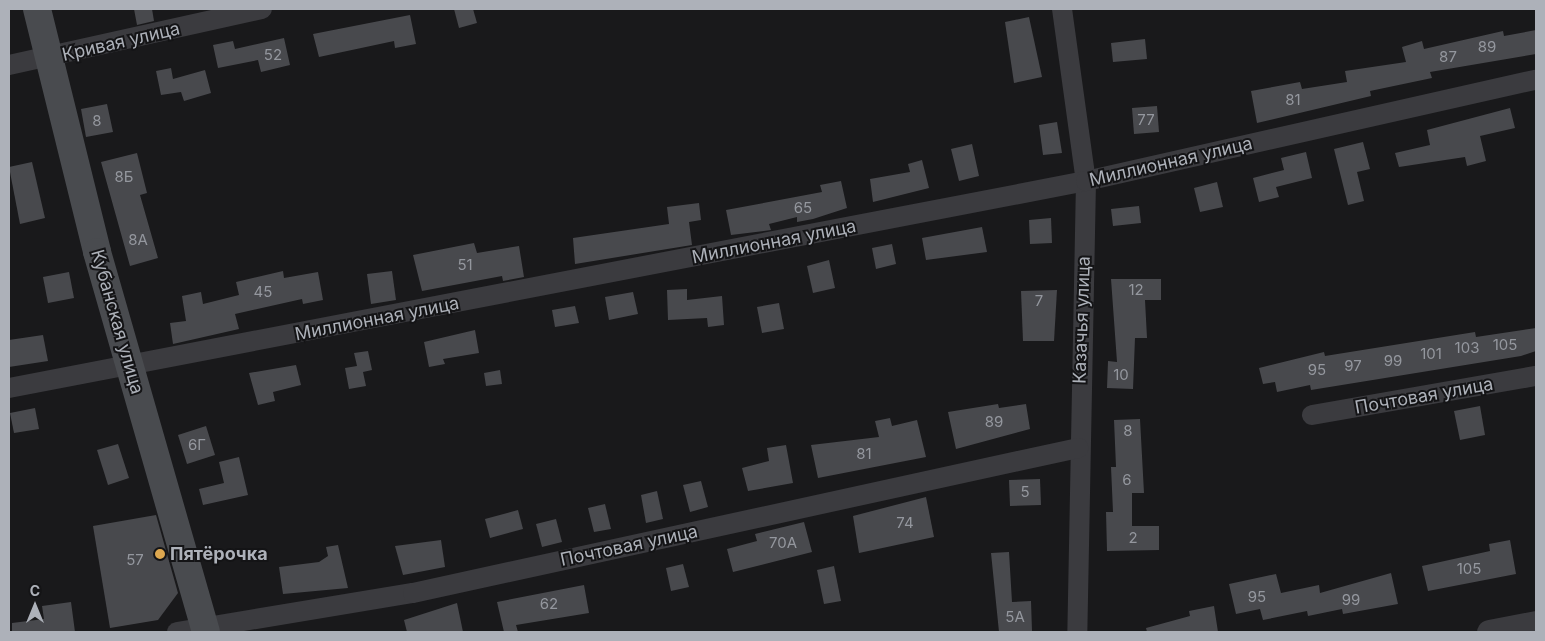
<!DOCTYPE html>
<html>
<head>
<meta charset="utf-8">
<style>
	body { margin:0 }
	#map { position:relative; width:1545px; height:641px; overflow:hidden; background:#19191b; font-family:Inter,sans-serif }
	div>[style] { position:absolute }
	.building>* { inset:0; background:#48494d }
	.minor>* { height:20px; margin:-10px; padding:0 10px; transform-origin:10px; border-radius:10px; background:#3b3b3f }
	.tertiary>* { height:25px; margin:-12.5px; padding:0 12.5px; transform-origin:12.5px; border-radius:12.5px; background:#3b3b3f }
	.secondary>* { height:28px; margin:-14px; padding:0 14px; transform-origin:14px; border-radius:14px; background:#494b4f }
	.dots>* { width:14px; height:14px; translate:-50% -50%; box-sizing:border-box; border:2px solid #141416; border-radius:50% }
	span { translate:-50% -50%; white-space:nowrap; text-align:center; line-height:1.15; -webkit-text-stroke:4px #141416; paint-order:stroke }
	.number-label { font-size:15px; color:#94979e }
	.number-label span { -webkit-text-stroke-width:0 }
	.street-label { font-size:18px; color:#adb1b9 }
	.poi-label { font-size:18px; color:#adb1b9; font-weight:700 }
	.left { translate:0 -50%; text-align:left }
	.frame { position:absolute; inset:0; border:10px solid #adb1b9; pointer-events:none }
	.north { position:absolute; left:10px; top:581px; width:50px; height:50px; -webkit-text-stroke:4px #141416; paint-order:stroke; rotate:0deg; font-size:14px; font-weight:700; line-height:20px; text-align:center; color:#adb1b9 }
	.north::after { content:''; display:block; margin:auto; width:18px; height:22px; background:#adb1b9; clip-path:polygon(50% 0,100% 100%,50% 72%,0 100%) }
</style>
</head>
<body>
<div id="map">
	<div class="building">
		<div style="clip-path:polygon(134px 9px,152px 9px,154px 21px,137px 25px)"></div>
		<div style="clip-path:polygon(454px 9px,473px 9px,477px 23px,459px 28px)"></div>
		<div style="clip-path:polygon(410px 15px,416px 44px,395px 48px,394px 41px,319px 57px,313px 34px)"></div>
		<div style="clip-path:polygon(1029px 17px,1042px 77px,1014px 83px,1005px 22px)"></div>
		<div style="clip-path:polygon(1536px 30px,1536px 54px,1430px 72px,1432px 78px,1370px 91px,1371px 96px,1257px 123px,1251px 91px,1300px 82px,1302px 89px,1347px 82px,1345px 71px,1406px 62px,1402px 47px,1422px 41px,1424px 49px,1503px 31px,1504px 36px)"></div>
		<div style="clip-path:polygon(284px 38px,290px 65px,261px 72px,258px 60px,218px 68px,213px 45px,233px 41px,235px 49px)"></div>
		<div style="clip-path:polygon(1145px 39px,1147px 59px,1113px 62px,1111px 43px)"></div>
		<div style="clip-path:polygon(171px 68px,173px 79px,205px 70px,211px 93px,184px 101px,181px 92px,161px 95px,156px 71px)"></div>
		<div style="clip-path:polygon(107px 104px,113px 132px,86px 137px,81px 109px)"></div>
		<div style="clip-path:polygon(1157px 106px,1159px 132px,1134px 134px,1132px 108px)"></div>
		<div style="clip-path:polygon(1510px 108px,1515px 128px,1480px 136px,1486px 161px,1467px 166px,1465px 157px,1399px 167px,1395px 153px,1430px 145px,1427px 130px)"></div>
		<div style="clip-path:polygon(1057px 122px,1062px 153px,1043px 155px,1039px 125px)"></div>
		<div style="clip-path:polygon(1363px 142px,1370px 169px,1357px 172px,1364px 201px,1348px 205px,1334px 149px)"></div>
		<div style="clip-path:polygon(972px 144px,979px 176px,959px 181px,951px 149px)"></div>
		<div style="clip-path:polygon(1306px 152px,1312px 178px,1276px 187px,1279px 197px,1259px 202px,1253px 178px,1284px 170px,1281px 158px)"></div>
		<div style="clip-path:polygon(137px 153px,147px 193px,140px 195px,158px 258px,130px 266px,101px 162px)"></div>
		<div style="clip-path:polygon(922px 160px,929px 188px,873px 202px,870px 179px,910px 172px,908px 164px)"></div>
		<div style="clip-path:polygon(32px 162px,45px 218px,20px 224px,9px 167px)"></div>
		<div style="clip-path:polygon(841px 181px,847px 208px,813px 219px,797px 222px,797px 217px,769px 224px,771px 230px,731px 235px,726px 210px,822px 192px,820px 185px)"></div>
		<div style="clip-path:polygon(1217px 182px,1223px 207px,1200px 212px,1194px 188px)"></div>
		<div style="clip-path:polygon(699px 203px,701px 220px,689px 222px,692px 245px,575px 264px,573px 238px,669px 224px,667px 207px)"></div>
		<div style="clip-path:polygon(1139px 206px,1141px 223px,1113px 226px,1111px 209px)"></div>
		<div style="clip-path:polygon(1051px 218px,1052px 243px,1030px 244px,1029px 220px)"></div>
		<div style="clip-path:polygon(982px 227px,987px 252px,926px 260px,922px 238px)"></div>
		<div style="clip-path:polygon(474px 243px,477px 253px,519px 246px,524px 277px,503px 281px,502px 276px,422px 291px,413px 255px)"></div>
		<div style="clip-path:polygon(892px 244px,896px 264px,876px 269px,872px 248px)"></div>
		<div style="clip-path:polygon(829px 260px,835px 288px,813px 293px,807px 266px)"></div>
		<div style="clip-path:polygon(283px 271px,284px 278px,318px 272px,323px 300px,303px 304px,302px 299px,235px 314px,239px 329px,173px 344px,170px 323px,186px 321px,182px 296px,201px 292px,203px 304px,239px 295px,236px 282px)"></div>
		<div style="clip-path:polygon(392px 271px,396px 300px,371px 304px,367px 274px)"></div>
		<div style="clip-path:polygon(69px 272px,74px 298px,48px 303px,43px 277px)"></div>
		<div style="clip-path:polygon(1111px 279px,1161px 279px,1161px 300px,1145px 300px,1147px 338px,1135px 338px,1133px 389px,1107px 388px,1108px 361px,1117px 362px)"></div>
		<div style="clip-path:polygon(687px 289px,687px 300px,722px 296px,724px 325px,708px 327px,707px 318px,668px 320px,667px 290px)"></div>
		<div style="clip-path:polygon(1057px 290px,1054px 341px,1023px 341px,1021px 291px)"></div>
		<div style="clip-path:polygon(633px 292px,638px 314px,609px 320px,605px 297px)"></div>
		<div style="clip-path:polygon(779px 303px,784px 329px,762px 333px,757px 307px)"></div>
		<div style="clip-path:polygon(575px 306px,579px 323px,555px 327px,552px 310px)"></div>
		<div style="clip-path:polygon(1536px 328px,1536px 351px,1521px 356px,1311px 390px,1310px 385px,1277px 392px,1275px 382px,1263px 384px,1259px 368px,1324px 352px,1325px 356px,1475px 332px,1476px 337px)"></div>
		<div style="clip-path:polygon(475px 330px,479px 353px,443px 359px,445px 364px,429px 367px,424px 342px)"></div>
		<div style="clip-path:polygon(43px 335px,48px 361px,9px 367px,9px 340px)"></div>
		<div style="clip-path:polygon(368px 351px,372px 370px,363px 372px,366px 386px,349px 389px,345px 368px,357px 366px,354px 353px)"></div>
		<div style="clip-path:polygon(296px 365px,301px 385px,273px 392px,275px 401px,258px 405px,249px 373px)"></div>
		<div style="clip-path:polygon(500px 370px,502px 384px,486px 386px,484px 373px)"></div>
		<div style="clip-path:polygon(998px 404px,999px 408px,1026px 404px,1030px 429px,956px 449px,948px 412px)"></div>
		<div style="clip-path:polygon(1480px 406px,1485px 435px,1460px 440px,1454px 411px)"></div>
		<div style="clip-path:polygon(35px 408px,39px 429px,14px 433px,10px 413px)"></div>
		<div style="clip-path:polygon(890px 418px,892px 426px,917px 420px,926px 457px,818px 478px,811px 445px,879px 437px,875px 421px)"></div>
		<div style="clip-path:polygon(1140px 419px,1144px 493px,1132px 493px,1132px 526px,1159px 526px,1159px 550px,1107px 551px,1106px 512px,1113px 512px,1111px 467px,1116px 467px,1114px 420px)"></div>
		<div style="clip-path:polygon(206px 426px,215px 455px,187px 464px,178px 435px)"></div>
		<div style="clip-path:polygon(118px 444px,129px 478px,108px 485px,97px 450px)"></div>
		<div style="clip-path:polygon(786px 445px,793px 483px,748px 491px,742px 468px,769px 461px,767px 448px)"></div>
		<div style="clip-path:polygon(239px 457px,248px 495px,203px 505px,199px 489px,224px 483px,219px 462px)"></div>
		<div style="clip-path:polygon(1040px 479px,1041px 505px,1010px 506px,1009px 480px)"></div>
		<div style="clip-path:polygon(701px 481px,708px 507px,690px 512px,683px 485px)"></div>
		<div style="clip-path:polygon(657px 491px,663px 519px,646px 523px,641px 495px)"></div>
		<div style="clip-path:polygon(926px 497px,934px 537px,859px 553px,853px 516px)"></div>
		<div style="clip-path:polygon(605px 504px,611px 529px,594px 532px,588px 508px)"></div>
		<div style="clip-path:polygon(518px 510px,523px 529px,490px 538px,485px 519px)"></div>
		<div style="clip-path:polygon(156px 515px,178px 593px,158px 620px,110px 628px,93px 526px)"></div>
		<div style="clip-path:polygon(556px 519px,562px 542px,542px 547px,536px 524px)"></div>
		<div style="clip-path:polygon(804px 522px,812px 552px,733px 572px,727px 549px,757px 541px,755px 534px)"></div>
		<div style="clip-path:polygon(441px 540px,445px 567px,403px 575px,395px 546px)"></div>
		<div style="clip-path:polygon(1510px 540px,1516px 574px,1428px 591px,1422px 566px,1490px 551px,1489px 544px)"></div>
		<div style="clip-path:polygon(338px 545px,348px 588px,283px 594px,279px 567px,319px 562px,328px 556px,326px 547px)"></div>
		<div style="clip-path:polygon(1009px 552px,1012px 602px,1031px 601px,1032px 631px,999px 632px,991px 553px)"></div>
		<div style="clip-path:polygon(683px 564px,689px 587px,671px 591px,666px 568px)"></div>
		<div style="clip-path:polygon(834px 566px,841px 601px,824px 604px,817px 570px)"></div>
		<div style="clip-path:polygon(1391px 573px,1398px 604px,1343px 614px,1342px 609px,1308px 616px,1307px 611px,1263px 620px,1260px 609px,1236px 614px,1229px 584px,1276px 574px,1281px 593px,1319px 585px,1320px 593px)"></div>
		<div style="clip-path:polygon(584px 585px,589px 613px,516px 625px,518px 632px,504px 632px,497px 602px)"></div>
		<div style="clip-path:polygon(71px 602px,75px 632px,12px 632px,12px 623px,44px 619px,42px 606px)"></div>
		<div style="clip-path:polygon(457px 603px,463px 632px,407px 632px,404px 620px)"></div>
		<div style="clip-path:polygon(1214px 606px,1218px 632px,1147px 632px,1146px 628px,1190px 616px,1189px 611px)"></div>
	</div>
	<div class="minor">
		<div style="left:1062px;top:9px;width:174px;rotate:82.1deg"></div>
		<div style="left:1086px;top:181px;width:451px;rotate:91.1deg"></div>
		<div style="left:9px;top:65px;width:259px;rotate:-12.5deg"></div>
		<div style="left:9px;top:388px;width:1097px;rotate:-10.88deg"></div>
		<div style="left:1086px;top:181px;width:461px;rotate:-12.7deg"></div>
		<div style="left:1312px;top:415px;width:227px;rotate:-9.9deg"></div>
		<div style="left:177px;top:632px;width:239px;rotate:-9.4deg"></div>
		<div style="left:413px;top:593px;width:681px;rotate:-12.3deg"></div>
	</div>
	<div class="tertiary">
		<div style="left:1489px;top:632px;width:48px;rotate:-10.8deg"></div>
	</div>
	<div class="secondary">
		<div style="left:37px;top:9px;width:250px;rotate:76.1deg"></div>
		<div style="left:97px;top:252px;width:395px;rotate:74deg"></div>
	</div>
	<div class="dots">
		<div style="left:160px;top:554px;background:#dda74f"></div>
	</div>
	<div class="number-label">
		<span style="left:1487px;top:47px">89</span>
		<span style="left:273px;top:55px">52</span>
		<span style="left:1448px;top:57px">87</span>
		<span style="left:1293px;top:100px">81</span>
		<span style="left:1146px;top:120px">77</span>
		<span style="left:97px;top:121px">8</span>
		<span style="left:124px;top:177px">8Б</span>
		<span style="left:803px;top:208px">65</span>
		<span style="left:138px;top:240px">8А</span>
		<span style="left:465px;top:265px">51</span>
		<span style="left:1136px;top:290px">12</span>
		<span style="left:263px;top:292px">45</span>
		<span style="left:1039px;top:301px">7</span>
		<span style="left:1505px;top:345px">105</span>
		<span style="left:1467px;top:348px">103</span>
		<span style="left:1431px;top:354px">101</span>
		<span style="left:1393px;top:361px">99</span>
		<span style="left:1353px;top:366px">97</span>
		<span style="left:1317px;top:370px">95</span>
		<span style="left:1121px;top:375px">10</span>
		<span style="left:994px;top:422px">89</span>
		<span style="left:1128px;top:431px">8</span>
		<span style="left:197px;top:445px">6Г</span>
		<span style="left:864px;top:454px">81</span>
		<span style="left:1127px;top:480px">6</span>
		<span style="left:1025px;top:492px">5</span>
		<span style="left:905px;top:523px">74</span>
		<span style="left:1133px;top:538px">2</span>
		<span style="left:783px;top:543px">70А</span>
		<span style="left:135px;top:560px">57</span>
		<span style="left:1469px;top:569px">105</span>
		<span style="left:1257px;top:597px">95</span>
		<span style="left:1351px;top:600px">99</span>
		<span style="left:549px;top:604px">62</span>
		<span style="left:1015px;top:617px">5А</span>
	</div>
	<div class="street-label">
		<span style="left:121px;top:42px;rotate:-13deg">Кривая улица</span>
		<span style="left:1171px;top:162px;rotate:-13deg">Миллионная улица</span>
		<span style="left:774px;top:242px;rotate:-11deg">Миллионная улица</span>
		<span style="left:377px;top:319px;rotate:-11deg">Миллионная улица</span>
		<span style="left:1082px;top:320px;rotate:-88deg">Казачья улица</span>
		<span style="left:117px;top:322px;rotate:74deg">Кубанская улица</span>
		<span style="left:1424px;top:396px;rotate:-10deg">Почтовая улица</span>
		<span style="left:629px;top:546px;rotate:-12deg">Почтовая улица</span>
	</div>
	<div class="poi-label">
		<span class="left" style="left:170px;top:554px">Пятёрочка</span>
	</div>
	<div class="frame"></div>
	<div class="north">С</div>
</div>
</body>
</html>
